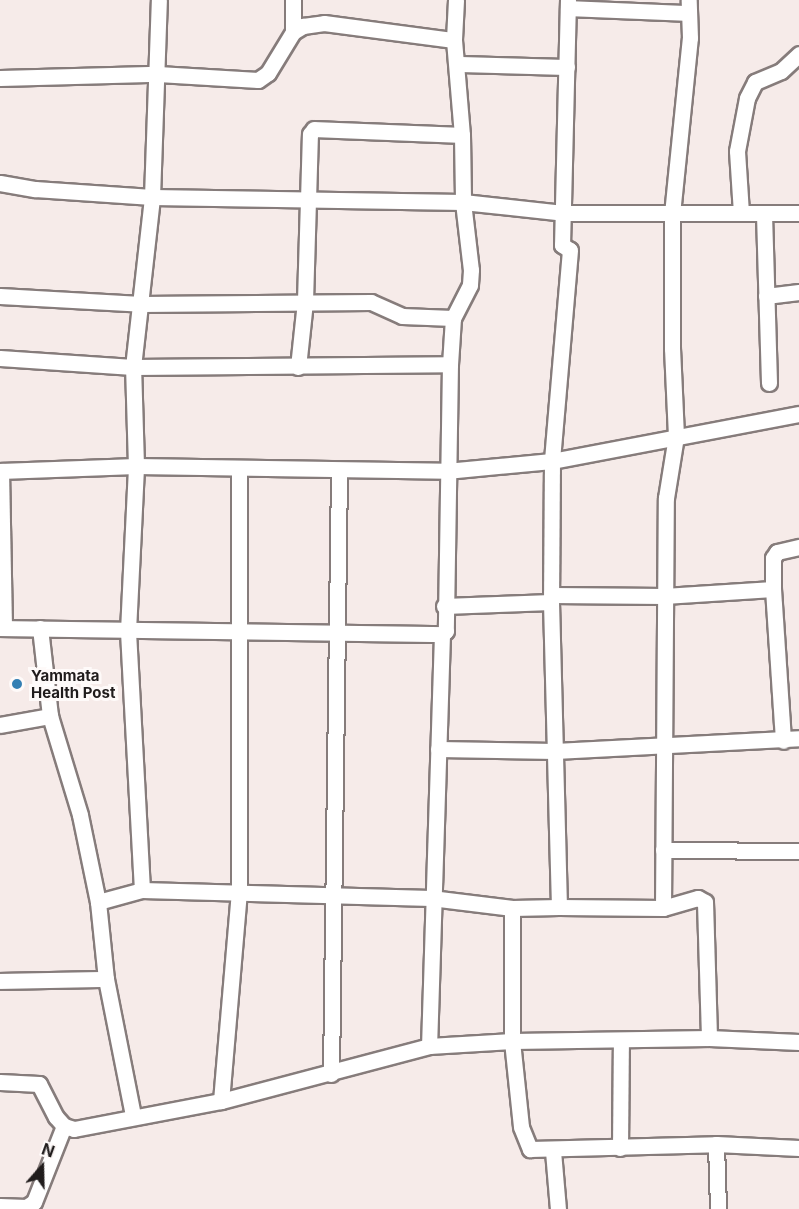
<!DOCTYPE html>
<html>
<head>
<meta charset="utf-8">
<style>
	body { margin:0 }
	#map { position:relative; width:799px; height:1209px; overflow:hidden; background:#f6ebe9; font-family:Inter,sans-serif }
	div>[style] { position:absolute }
	.roads { filter:drop-shadow(2px 0 #867c7b) drop-shadow(-2px 0 #867c7b) drop-shadow(0 2px #867c7b) drop-shadow(0 -2px #867c7b) }
	.street>* { height:15px; margin:-7.5px; padding:0 7.5px; transform-origin:7.5px; border-radius:7.5px; background:#fff }
	.dots>* { width:16px; height:16px; translate:-50% -50%; box-sizing:border-box; border:3px solid #fefaf9; border-radius:50% }
	span { translate:-50% -50%; white-space:nowrap; text-align:center; line-height:1.15; -webkit-text-stroke:6px #fefaf9; paint-order:stroke }
	.poi-label { font-size:15px; color:#201c1c; font-weight:700 }
	.left { translate:0 -50%; text-align:left }
	.north { position:absolute; left:12px; top:1137px; width:60px; height:60px; -webkit-text-stroke:4px #fefaf9; paint-order:stroke; rotate:20deg; font-size:16px; font-weight:700; line-height:24px; text-align:center; color:#201c1c }
	.north::after { content:''; display:block; margin:auto; width:21px; height:27px; background:#201c1c; clip-path:polygon(50% 0,100% 100%,50% 72%,0 100%) }
</style>
</head>
<body>
<div id="map">
	<div class="roads">
		<div class="street">
			<div style="left:456px;top:0;width:40px;rotate:92.9deg"></div>
			<div style="left:454px;top:40px;width:95px;rotate:85.2deg"></div>
			<div style="left:462px;top:135px;width:67px;rotate:89.1deg"></div>
			<div style="left:463px;top:202px;width:68px;rotate:83.3deg"></div>
			<div style="left:471px;top:270px;width:15px;rotate:94deg"></div>
			<div style="left:470px;top:285px;width:37px;rotate:117deg"></div>
			<div style="left:453px;top:318px;width:46px;rotate:93.7deg"></div>
			<div style="left:450px;top:364px;width:267px;rotate:90.9deg"></div>
			<div style="left:446px;top:631px;width:5px;rotate:143deg"></div>
			<div style="left:442px;top:634px;width:412px;rotate:91.8deg"></div>
			<div style="left:429px;top:1046px;width:83px;rotate:-3.4deg"></div>
			<div style="left:512px;top:1041px;width:197px;rotate:-0.9deg"></div>
			<div style="left:709px;top:1038px;width:90px;rotate:2.5deg"></div>
			<div style="left:568px;top:0;width:245px;rotate:91.4deg"></div>
			<div style="left:562px;top:245px;width:9px;rotate:32deg"></div>
			<div style="left:570px;top:250px;width:212px;rotate:94.9deg"></div>
			<div style="left:552px;top:461px;width:141px;rotate:90.4deg"></div>
			<div style="left:551px;top:602px;width:305px;rotate:88.5deg"></div>
			<div style="left:559px;top:907px;width:104px;rotate:0.6deg"></div>
			<div style="left:663px;top:908px;width:36px;rotate:-16deg"></div>
			<div style="left:698px;top:898px;width:8px;rotate:30deg"></div>
			<div style="left:705px;top:902px;width:136px;rotate:88.3deg"></div>
			<div style="left:568px;top:8px;width:121px;rotate:2.4deg"></div>
			<div style="left:293px;top:32px;width:32px;rotate:-90deg"></div>
			<div style="left:459px;top:64px;width:108px;rotate:1.6deg"></div>
			<div style="left:0;top:78px;width:158px;rotate:-1.5deg"></div>
			<div style="left:158px;top:74px;width:100px;rotate:3.4deg"></div>
			<div style="left:258px;top:80px;width:12px;rotate:-35deg"></div>
			<div style="left:268px;top:73px;width:48px;rotate:-58.6deg"></div>
			<div style="left:293px;top:32px;width:12px;rotate:-31deg"></div>
			<div style="left:303px;top:26px;width:21px;rotate:-8deg"></div>
			<div style="left:324px;top:23px;width:131px;rotate:7.5deg"></div>
			<div style="left:0;top:183px;width:36px;rotate:10deg"></div>
			<div style="left:35px;top:189px;width:117px;rotate:3.9deg"></div>
			<div style="left:152px;top:197px;width:311px;rotate:0.9deg"></div>
			<div style="left:463px;top:202px;width:103px;rotate:6.2deg"></div>
			<div style="left:565px;top:213px;width:234px"></div>
			<div style="left:741px;top:213px;width:62px;rotate:-93.7deg"></div>
			<div style="left:737px;top:151px;width:54px;rotate:-79.3deg"></div>
			<div style="left:747px;top:98px;width:18px;rotate:-63deg"></div>
			<div style="left:755px;top:82px;width:28px;rotate:-23deg"></div>
			<div style="left:781px;top:71px;width:25px;rotate:-43deg"></div>
			<div style="left:764px;top:214px;width:169px;rotate:88.3deg"></div>
			<div style="left:0;top:296px;width:141px;rotate:3.2deg"></div>
			<div style="left:141px;top:304px;width:230px;rotate:-0.5deg"></div>
			<div style="left:371px;top:302px;width:34px;rotate:24deg"></div>
			<div style="left:402px;top:316px;width:51px;rotate:2.2deg"></div>
			<div style="left:766px;top:296px;width:33px;rotate:-7deg"></div>
			<div style="left:0;top:358px;width:133px;rotate:3.9deg"></div>
			<div style="left:133px;top:367px;width:317px;rotate:-0.5deg"></div>
			<div style="left:298px;top:367px;width:66px;rotate:-83.9deg"></div>
			<div style="left:305px;top:301px;width:167px;rotate:-88.3deg"></div>
			<div style="left:310px;top:134px;width:6px;rotate:-51deg"></div>
			<div style="left:314px;top:129px;width:148px;rotate:2.3deg"></div>
			<div style="left:0;top:471px;width:136px;rotate:-2.1deg"></div>
			<div style="left:136px;top:466px;width:310px;rotate:0.9deg"></div>
			<div style="left:446px;top:471px;width:106px;rotate:-5.4deg"></div>
			<div style="left:552px;top:461px;width:251px;rotate:-10.8deg"></div>
			<div style="left:1px;top:471px;width:157px;rotate:88.9deg"></div>
			<div style="left:773px;top:589px;width:152px;rotate:86.2deg"></div>
			<div style="left:552px;top:595px;width:112px;rotate:0.5deg"></div>
			<div style="left:664px;top:596px;width:109px;rotate:-3.7deg"></div>
			<div style="left:773px;top:589px;width:31px;rotate:-90deg"></div>
			<div style="left:773px;top:558px;width:7px;rotate:-56deg"></div>
			<div style="left:777px;top:552px;width:23px;rotate:-13deg"></div>
			<div style="left:444px;top:606px;width:107px;rotate:-2.1deg"></div>
			<div style="left:0;top:628px;width:442px;rotate:0.8deg"></div>
			<div style="left:40px;top:628px;width:89px;rotate:83.5deg"></div>
			<div style="left:50px;top:716px;width:103px;rotate:73.1deg"></div>
			<div style="left:80px;top:815px;width:89px;rotate:78.3deg"></div>
			<div style="left:98px;top:902px;width:77px;rotate:84.1deg"></div>
			<div style="left:106px;top:979px;width:139px;rotate:78.8deg"></div>
			<div style="left:0;top:725px;width:51px;rotate:-10.2deg"></div>
			<div style="left:438px;top:749px;width:117px;rotate:1deg"></div>
			<div style="left:555px;top:751px;width:244px;rotate:-3deg"></div>
			<div style="left:663px;top:850px;width:136px;rotate:0.4deg"></div>
			<div style="left:142px;top:890px;width:259px;rotate:-93.1deg"></div>
			<div style="left:128px;top:631px;width:165px;rotate:-87.2deg"></div>
			<div style="left:136px;top:466px;width:99px;rotate:-91.7deg"></div>
			<div style="left:133px;top:367px;width:171px;rotate:-83.6deg"></div>
			<div style="left:152px;top:197px;width:197px;rotate:-88deg"></div>
			<div style="left:98px;top:902px;width:46px;rotate:-15.3deg"></div>
			<div style="left:142px;top:890px;width:289px;rotate:1.6deg"></div>
			<div style="left:431px;top:898px;width:82px;rotate:7deg"></div>
			<div style="left:559px;top:907px;width:47px;rotate:178.8deg"></div>
			<div style="left:512px;top:908px;width:133px;rotate:90deg"></div>
			<div style="left:512px;top:1041px;width:86px;rotate:84deg"></div>
			<div style="left:521px;top:1127px;width:24px;rotate:68deg"></div>
			<div style="left:530px;top:1149px;width:186px;rotate:-1.5deg"></div>
			<div style="left:716px;top:1144px;width:83px;rotate:2.8deg"></div>
			<div style="left:663px;top:908px;width:410px;rotate:-89.6deg"></div>
			<div style="left:666px;top:498px;width:63px;rotate:-80.8deg"></div>
			<div style="left:676px;top:436px;width:87px;rotate:-92.6deg"></div>
			<div style="left:672px;top:349px;width:135px;rotate:-90deg"></div>
			<div style="left:672px;top:214px;width:177px;rotate:-84.2deg"></div>
			<div style="left:690px;top:38px;width:38px;rotate:-92deg"></div>
			<div style="left:0;top:981px;width:106px;rotate:-1.1deg"></div>
			<div style="left:331px;top:1074px;width:603px;rotate:-89.24deg"></div>
			<div style="left:0;top:1082px;width:39px;rotate:3deg"></div>
			<div style="left:39px;top:1084px;width:37px;rotate:63deg"></div>
			<div style="left:56px;top:1117px;width:12px;rotate:48deg"></div>
			<div style="left:64px;top:1126px;width:10px;rotate:17deg"></div>
			<div style="left:74px;top:1129px;width:150px;rotate:-10.8deg"></div>
			<div style="left:221px;top:1101px;width:215px;rotate:-14.8deg"></div>
			<div style="left:221px;top:1101px;width:211px;rotate:-85.1deg"></div>
			<div style="left:239px;top:891px;width:421px;rotate:-90deg"></div>
			<div style="left:716px;top:1144px;width:65px;rotate:88.2deg"></div>
			<div style="left:620px;top:1148px;width:107px;rotate:-89.5deg"></div>
			<div style="left:553px;top:1151px;width:58px;rotate:85.1deg"></div>
			<div style="left:0;top:1206px;width:26px;rotate:2deg"></div>
			<div style="left:26px;top:1207px;width:9px;rotate:-32deg"></div>
			<div style="left:34px;top:1202px;width:82px;rotate:-68.5deg"></div>
		</div>
	</div>
	<div class="dots">
		<div style="left:17px;top:684px;background:#347fb3"></div>
	</div>
	<div class="poi-label">
		<span class="left" style="left:31px;top:684px">Yammata<br>Health Post</span>
	</div>
	<div class="north">N</div>
</div>
</body>
</html>
